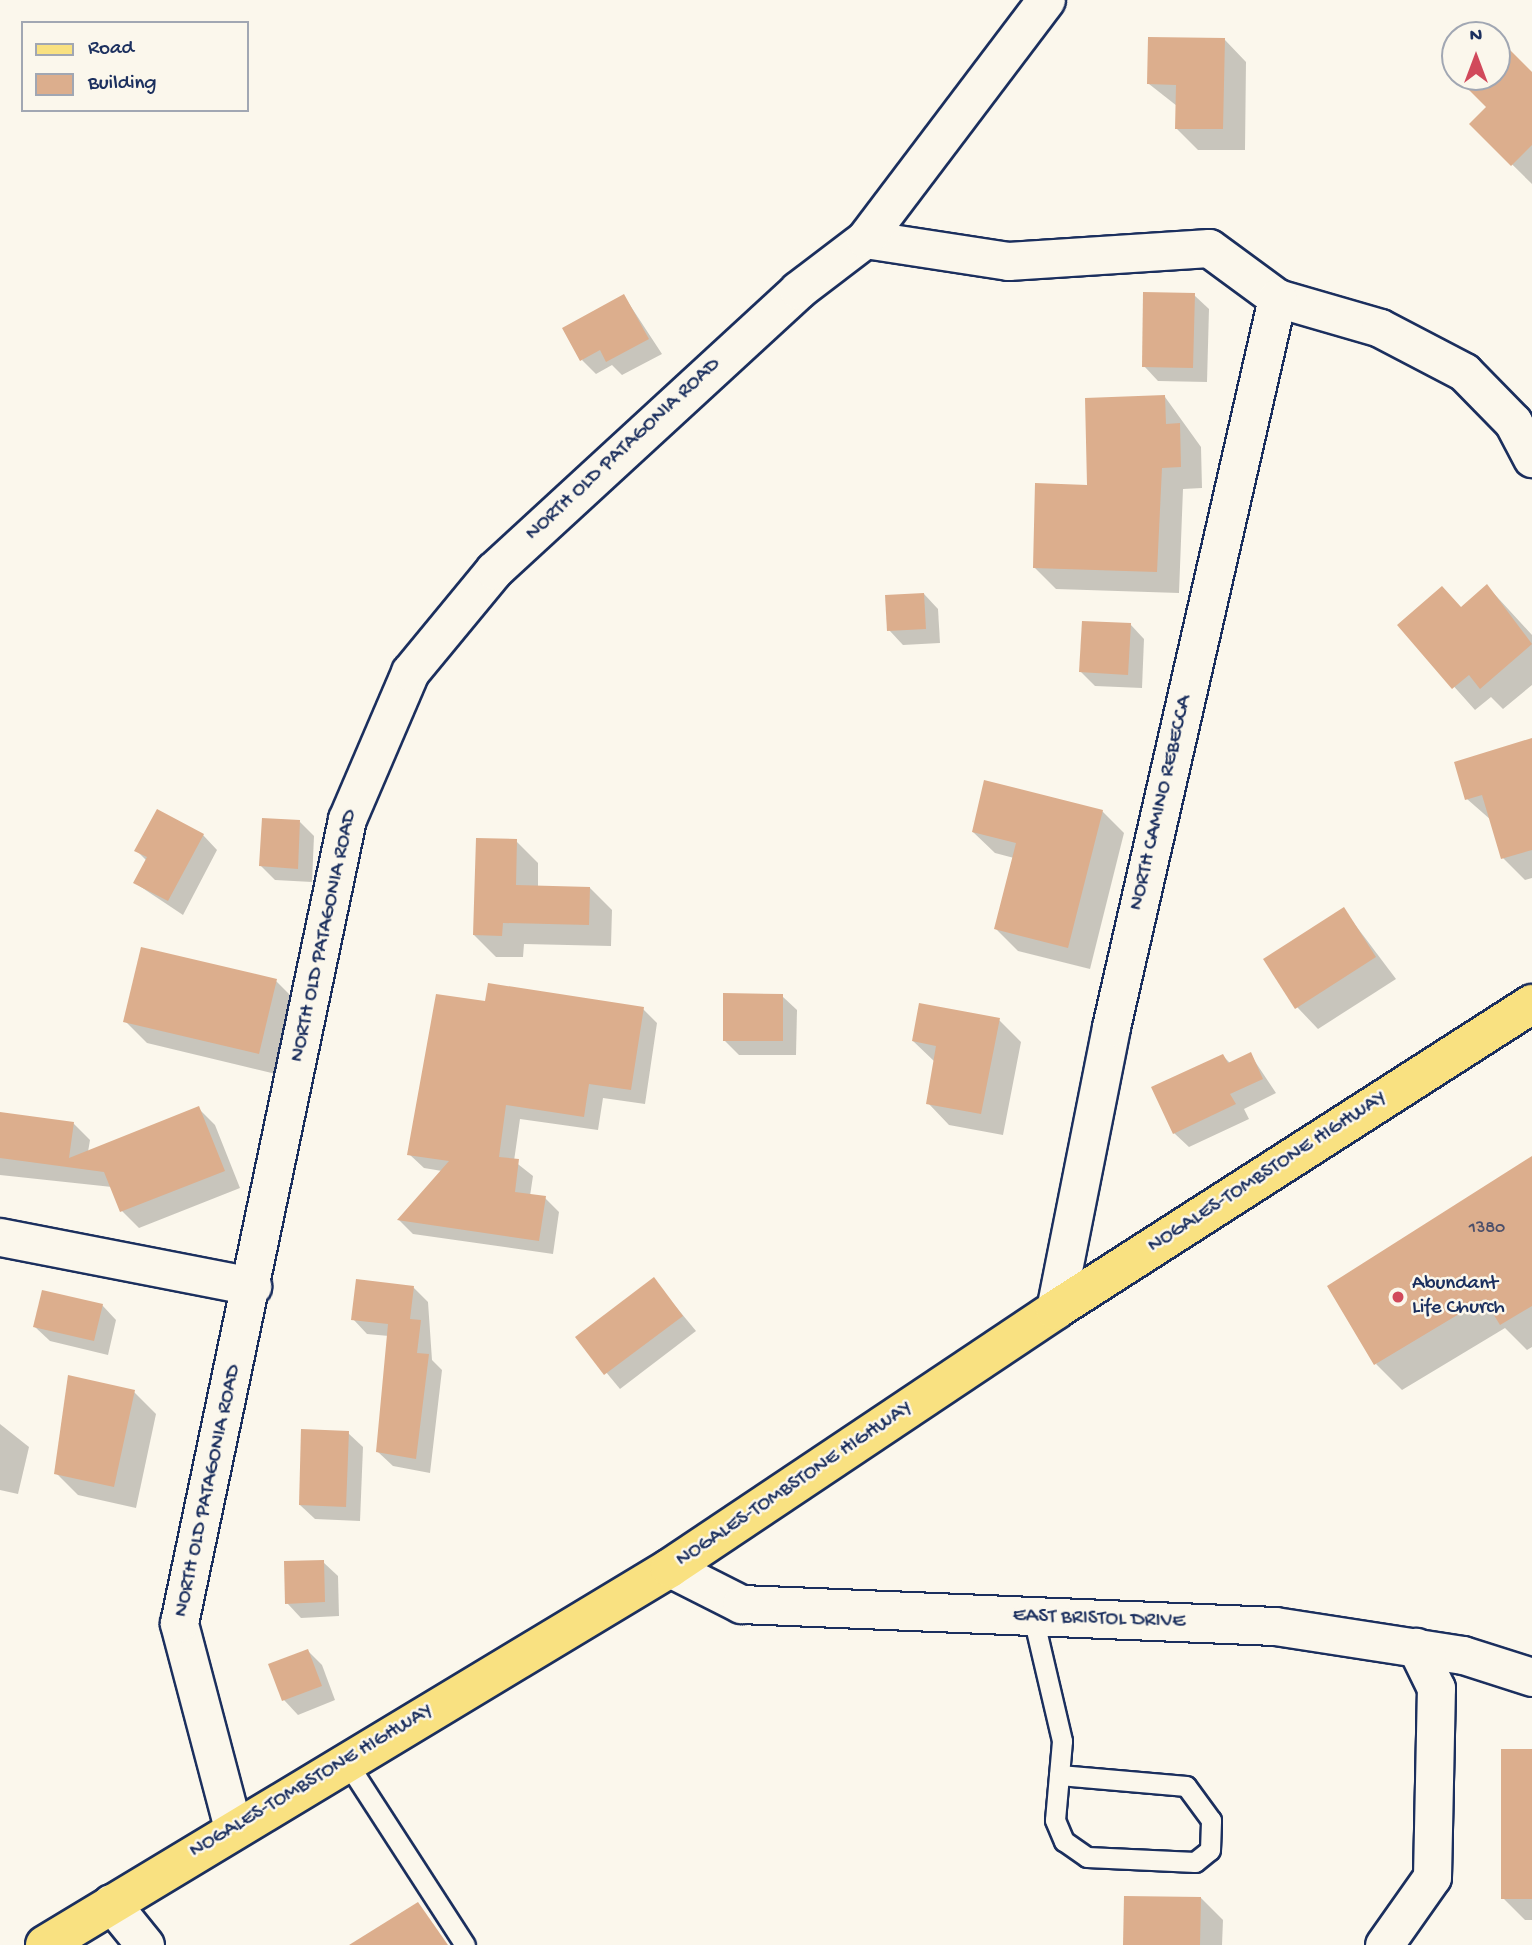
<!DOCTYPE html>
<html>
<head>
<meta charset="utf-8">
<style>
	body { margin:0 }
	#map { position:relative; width:1532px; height:1945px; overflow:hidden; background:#fbf7ec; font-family:"Gochi Hand",sans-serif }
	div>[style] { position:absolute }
	.shadow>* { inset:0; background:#0003 }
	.building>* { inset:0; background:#dcae8d }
	.roads { filter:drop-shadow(2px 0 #1b2f5e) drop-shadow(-2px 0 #1b2f5e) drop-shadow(0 2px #1b2f5e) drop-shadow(0 -2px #1b2f5e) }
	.service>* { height:19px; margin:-9.5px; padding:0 9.5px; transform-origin:9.5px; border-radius:9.5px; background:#fbf7ec }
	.minor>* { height:37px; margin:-18.5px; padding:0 18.5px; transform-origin:18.5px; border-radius:18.5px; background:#fbf7ec }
	.primary>* { height:38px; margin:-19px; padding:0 19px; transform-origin:19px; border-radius:19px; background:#f9e181 }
	.dots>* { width:19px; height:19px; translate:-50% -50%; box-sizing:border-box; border:4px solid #fbf7ec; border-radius:50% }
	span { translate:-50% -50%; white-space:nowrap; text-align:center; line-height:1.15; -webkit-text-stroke:5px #fbf7ec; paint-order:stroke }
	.number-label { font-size:18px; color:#4b4f6a }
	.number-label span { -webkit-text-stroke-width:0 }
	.street-label { font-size:21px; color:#1b2f5e }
	.poi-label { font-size:21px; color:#1b2f5e }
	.left { translate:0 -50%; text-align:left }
	.legend { position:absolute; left:21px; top:21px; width:228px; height:91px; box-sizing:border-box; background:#fbf7ec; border:2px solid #a1a7b3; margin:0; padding:9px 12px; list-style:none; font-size:21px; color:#1b2f5e }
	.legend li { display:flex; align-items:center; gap:14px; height:35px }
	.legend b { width:35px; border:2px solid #a1a7b3 }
	.north { position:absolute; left:1441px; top:21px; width:70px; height:70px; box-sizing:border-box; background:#fbf7ec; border:2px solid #a1a7b3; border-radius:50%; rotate:0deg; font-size:19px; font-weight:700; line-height:28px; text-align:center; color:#1b2f5e }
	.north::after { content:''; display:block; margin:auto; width:24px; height:32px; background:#d1495b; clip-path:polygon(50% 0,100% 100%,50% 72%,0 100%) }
</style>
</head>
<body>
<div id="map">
	<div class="shadow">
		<div style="clip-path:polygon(1225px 40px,1246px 62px,1245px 150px,1198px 150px,1176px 128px,1177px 106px,1149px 84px)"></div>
		<div style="clip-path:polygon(1497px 40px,1532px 74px,1532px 184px,1471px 124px,1488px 107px)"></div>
		<div style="clip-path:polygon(1194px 295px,1209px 309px,1207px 382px,1158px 381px,1144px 366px)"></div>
		<div style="clip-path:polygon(624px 296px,662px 354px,622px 375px,612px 365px,596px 374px,582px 360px)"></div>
		<div style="clip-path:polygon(1165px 397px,1201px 447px,1202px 488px,1183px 489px,1179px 593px,1056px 589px,1034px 567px)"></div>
		<div style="clip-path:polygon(1487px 586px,1532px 635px,1532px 685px,1503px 709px,1491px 697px,1475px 710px,1399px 625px,1462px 608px)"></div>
		<div style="clip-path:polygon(924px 594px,938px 609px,940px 643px,903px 645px,889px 630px)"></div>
		<div style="clip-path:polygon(1130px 624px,1144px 639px,1142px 688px,1095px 686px,1081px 672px)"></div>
		<div style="clip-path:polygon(1532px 740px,1532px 878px,1525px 880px,1503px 858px,1491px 820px,1467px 799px)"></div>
		<div style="clip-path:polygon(1102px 811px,1124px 833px,1090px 969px,1018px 951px,996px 929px,1014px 858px,995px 853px,973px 832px)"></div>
		<div style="clip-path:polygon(300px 822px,314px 836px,312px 882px,275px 880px,261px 866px)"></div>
		<div style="clip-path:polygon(203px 835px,217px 850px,183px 915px,135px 883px,147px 861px,137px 851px)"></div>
		<div style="clip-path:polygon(516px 841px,538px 863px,538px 887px,590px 888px,612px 910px,611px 946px,524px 944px,523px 957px,496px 957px,474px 935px)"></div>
		<div style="clip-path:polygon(1344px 910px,1396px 979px,1318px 1029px,1297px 1007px)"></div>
		<div style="clip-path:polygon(276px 981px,298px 1003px,280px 1075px,147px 1043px,125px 1021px)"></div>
		<div style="clip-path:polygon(782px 996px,797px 1010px,796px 1055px,739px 1055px,724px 1040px)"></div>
		<div style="clip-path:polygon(487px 1003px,643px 1009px,657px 1023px,645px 1104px,603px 1098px,598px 1130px,520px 1119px,514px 1161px,533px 1176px,530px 1196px,545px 1198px,559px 1212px,553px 1254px,413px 1234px,399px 1220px,442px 1171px,424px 1168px,409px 1154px)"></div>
		<div style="clip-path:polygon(999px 1020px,1021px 1042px,1003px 1135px,949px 1125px,928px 1103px,935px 1062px,913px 1041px)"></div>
		<div style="clip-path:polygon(1250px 1054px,1276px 1093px,1244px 1109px,1249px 1119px,1189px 1147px,1174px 1133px,1223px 1056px,1230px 1063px)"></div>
		<div style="clip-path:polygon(198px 1108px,215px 1125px,240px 1188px,139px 1228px,122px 1211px,112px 1187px,0 1175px,0 1116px,73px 1123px,90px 1140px,88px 1152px)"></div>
		<div style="clip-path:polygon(1532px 1160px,1532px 1347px,1527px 1350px,1505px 1328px,1402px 1390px,1376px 1364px)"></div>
		<div style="clip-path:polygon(653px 1279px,696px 1331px,620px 1389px,577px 1337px)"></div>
		<div style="clip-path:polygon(413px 1287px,428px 1302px,432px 1360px,442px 1370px,430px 1473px,393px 1466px,378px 1452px,389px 1336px,367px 1334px,353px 1319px)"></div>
		<div style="clip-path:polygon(102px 1305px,116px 1320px,108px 1355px,50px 1341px,35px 1327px)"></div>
		<div style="clip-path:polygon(69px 1377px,134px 1392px,156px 1414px,136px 1508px,78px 1495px,56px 1473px)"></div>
		<div style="clip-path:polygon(0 1424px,29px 1447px,18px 1494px,0 1490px)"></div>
		<div style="clip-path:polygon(348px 1433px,363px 1447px,360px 1521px,315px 1519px,300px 1505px)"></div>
		<div style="clip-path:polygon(323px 1562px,338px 1576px,339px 1616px,301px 1618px,287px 1603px)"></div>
		<div style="clip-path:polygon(308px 1651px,322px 1665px,335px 1700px,298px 1715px,284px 1700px)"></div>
		<div style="clip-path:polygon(1532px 1750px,1532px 1920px,1525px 1920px,1503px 1898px)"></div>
		<div style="clip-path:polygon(1201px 1898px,1223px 1920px,1222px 1945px,1125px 1945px)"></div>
	</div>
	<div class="building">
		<div style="clip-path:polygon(1148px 37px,1225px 38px,1223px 129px,1175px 129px,1176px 85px,1147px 84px)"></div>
		<div style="clip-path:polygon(1497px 37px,1532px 72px,1532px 145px,1511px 166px,1469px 124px,1486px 107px,1456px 77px,1497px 77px)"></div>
		<div style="clip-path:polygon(1143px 292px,1195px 293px,1193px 368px,1142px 367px)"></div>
		<div style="clip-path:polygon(624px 294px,649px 339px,606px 362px,600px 350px,580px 361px,562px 328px)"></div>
		<div style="clip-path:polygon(1165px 395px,1166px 424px,1180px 423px,1181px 467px,1162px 468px,1157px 572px,1033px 568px,1035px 483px,1087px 485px,1085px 398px)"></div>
		<div style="clip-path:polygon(1487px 584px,1532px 644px,1480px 689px,1469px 675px,1452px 689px,1397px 625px,1442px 586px,1461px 607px)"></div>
		<div style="clip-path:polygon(924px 593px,926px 629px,887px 631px,885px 595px)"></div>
		<div style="clip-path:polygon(1082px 621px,1131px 623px,1128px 675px,1079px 672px)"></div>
		<div style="clip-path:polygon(1532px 738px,1532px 850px,1501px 859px,1482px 795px,1465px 800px,1454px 762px)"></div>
		<div style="clip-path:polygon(984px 780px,1103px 810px,1068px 948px,994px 929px,1016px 843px,972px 832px)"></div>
		<div style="clip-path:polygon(157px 809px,204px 834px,168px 901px,133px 883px,147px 857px,134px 851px)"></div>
		<div style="clip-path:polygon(262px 818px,300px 820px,298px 869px,259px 866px)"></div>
		<div style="clip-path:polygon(476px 838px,517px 839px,516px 885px,590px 887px,589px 925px,503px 923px,502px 936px,473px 935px)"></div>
		<div style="clip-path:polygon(1344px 907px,1376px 957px,1295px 1009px,1263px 959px)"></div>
		<div style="clip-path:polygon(141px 947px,277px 979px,259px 1054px,123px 1022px)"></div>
		<div style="clip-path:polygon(488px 983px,644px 1007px,631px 1090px,589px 1084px,584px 1117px,506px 1105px,499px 1157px,519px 1159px,515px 1192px,546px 1196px,539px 1241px,397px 1220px,449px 1161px,407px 1155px,436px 994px,485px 1001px)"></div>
		<div style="clip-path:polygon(723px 993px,783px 994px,783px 1041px,723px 1041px)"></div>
		<div style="clip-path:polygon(919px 1003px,1000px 1018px,981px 1114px,926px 1104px,936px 1046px,912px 1041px)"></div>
		<div style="clip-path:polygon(1251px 1052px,1263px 1079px,1230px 1094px,1236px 1104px,1173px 1134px,1151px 1087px,1223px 1054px,1228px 1063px)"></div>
		<div style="clip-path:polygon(199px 1106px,225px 1171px,120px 1212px,104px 1172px,0 1158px,0 1112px,74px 1122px,69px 1158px)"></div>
		<div style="clip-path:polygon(1532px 1156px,1532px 1306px,1500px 1325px,1484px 1299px,1374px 1365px,1327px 1286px)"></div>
		<div style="clip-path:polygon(654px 1277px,683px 1316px,604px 1375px,575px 1337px)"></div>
		<div style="clip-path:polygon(356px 1279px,414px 1286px,410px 1319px,421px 1320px,417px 1353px,429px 1354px,416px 1459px,376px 1452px,388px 1324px,351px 1320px)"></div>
		<div style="clip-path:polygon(42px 1290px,103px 1304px,94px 1341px,33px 1327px)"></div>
		<div style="clip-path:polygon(68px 1375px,135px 1390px,114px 1487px,54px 1474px)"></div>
		<div style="clip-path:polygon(301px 1429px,349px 1431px,346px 1507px,299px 1505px)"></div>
		<div style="clip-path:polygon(324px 1560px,325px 1602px,285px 1604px,284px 1561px)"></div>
		<div style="clip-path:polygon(308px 1649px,322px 1686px,282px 1701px,268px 1664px)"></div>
		<div style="clip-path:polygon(1501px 1749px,1532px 1749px,1532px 1899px,1501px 1899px)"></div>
		<div style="clip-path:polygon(1124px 1896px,1201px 1897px,1200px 1945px,1123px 1945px)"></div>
		<div style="clip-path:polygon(418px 1902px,448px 1945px,349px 1945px)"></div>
	</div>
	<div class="roads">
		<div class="service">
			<div style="left:1033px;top:1617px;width:127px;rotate:76.8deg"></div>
			<div style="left:1062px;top:1741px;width:34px;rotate:95deg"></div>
			<div style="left:1059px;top:1775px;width:45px;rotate:95.1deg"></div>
			<div style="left:1055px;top:1820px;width:23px;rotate:67deg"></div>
			<div style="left:1064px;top:1841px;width:28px;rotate:35deg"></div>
			<div style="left:1087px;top:1857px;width:108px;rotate:2.7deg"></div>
			<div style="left:1195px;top:1862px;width:19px;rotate:-39deg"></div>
			<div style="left:1210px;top:1850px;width:30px;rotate:-88deg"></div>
			<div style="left:1211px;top:1820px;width:42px;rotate:-126.3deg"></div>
			<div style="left:1186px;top:1786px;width:127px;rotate:-175deg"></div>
			<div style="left:346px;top:1761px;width:219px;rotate:57.1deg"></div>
		</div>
		<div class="minor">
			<div style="left:865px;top:239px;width:145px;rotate:8.7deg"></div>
			<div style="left:1008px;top:261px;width:201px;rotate:-3.7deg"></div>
			<div style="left:1209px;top:248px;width:84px;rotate:36.3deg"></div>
			<div style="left:1277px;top:298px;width:107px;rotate:16.2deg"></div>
			<div style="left:1380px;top:328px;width:95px;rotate:27.6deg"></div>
			<div style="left:1464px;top:372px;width:70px;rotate:45.6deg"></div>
			<div style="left:1513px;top:422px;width:41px;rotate:62.2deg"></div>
			<div style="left:0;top:1237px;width:257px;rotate:11deg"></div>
			<div style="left:1055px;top:1310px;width:288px;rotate:-78.8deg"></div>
			<div style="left:1111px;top:1027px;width:748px;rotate:-77.17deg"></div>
			<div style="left:670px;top:1568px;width:80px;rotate:26.9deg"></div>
			<div style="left:741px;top:1604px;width:534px;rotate:2.36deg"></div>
			<div style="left:1275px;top:1626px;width:190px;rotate:8.8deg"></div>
			<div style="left:1463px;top:1655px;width:72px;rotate:17.7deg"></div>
			<div style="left:233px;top:1828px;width:212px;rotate:-104.8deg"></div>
			<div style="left:179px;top:1623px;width:821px;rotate:-78.2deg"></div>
			<div style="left:347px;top:819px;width:160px;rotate:-66.8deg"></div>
			<div style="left:410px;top:672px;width:132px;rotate:-50.5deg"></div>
			<div style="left:494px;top:570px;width:413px;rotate:-42.6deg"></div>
			<div style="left:798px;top:290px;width:84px;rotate:-37.3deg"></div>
			<div style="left:865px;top:239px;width:300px;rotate:-52.9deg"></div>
			<div style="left:111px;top:1903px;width:54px;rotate:51deg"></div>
			<div style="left:1384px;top:1945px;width:83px;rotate:-54.8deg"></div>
			<div style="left:1432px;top:1877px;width:189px;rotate:-88.8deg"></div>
			<div style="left:1436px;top:1688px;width:46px;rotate:-116deg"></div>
		</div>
		<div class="primary">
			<div style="left:45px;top:1945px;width:730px;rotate:-31.1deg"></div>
			<div style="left:670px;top:1568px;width:463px;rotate:-33.8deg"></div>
			<div style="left:1055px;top:1310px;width:567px;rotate:-32.68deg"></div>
		</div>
	</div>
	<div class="dots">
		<div style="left:1398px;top:1297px;background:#d1495b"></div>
	</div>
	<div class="number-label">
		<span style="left:1487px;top:1229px">1380</span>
	</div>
	<div class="street-label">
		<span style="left:624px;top:450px;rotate:-43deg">NORTH OLD PATAGONIA ROAD</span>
		<span style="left:1162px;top:803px;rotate:-77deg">NORTH CAMINO REBECCA</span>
		<span style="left:325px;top:936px;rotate:-78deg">NORTH OLD PATAGONIA ROAD</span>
		<span style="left:1268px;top:1173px;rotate:-33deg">NOGALES-TOMBSTONE HIGHWAY</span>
		<span style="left:795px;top:1485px;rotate:-34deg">NOGALES-TOMBSTONE HIGHWAY</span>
		<span style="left:209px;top:1491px;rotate:-78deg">NORTH OLD PATAGONIA ROAD</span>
		<span style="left:1099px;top:1620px;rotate:2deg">EAST BRISTOL DRIVE</span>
		<span style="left:312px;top:1782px;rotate:-31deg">NOGALES-TOMBSTONE HIGHWAY</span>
	</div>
	<div class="poi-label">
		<span class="left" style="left:1412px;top:1297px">Abundant<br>Life Church</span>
	</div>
	<ul class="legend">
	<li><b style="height:9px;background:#f9e181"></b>Road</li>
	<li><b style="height:19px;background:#dcae8d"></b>Building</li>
	</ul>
	<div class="north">N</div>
</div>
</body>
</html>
